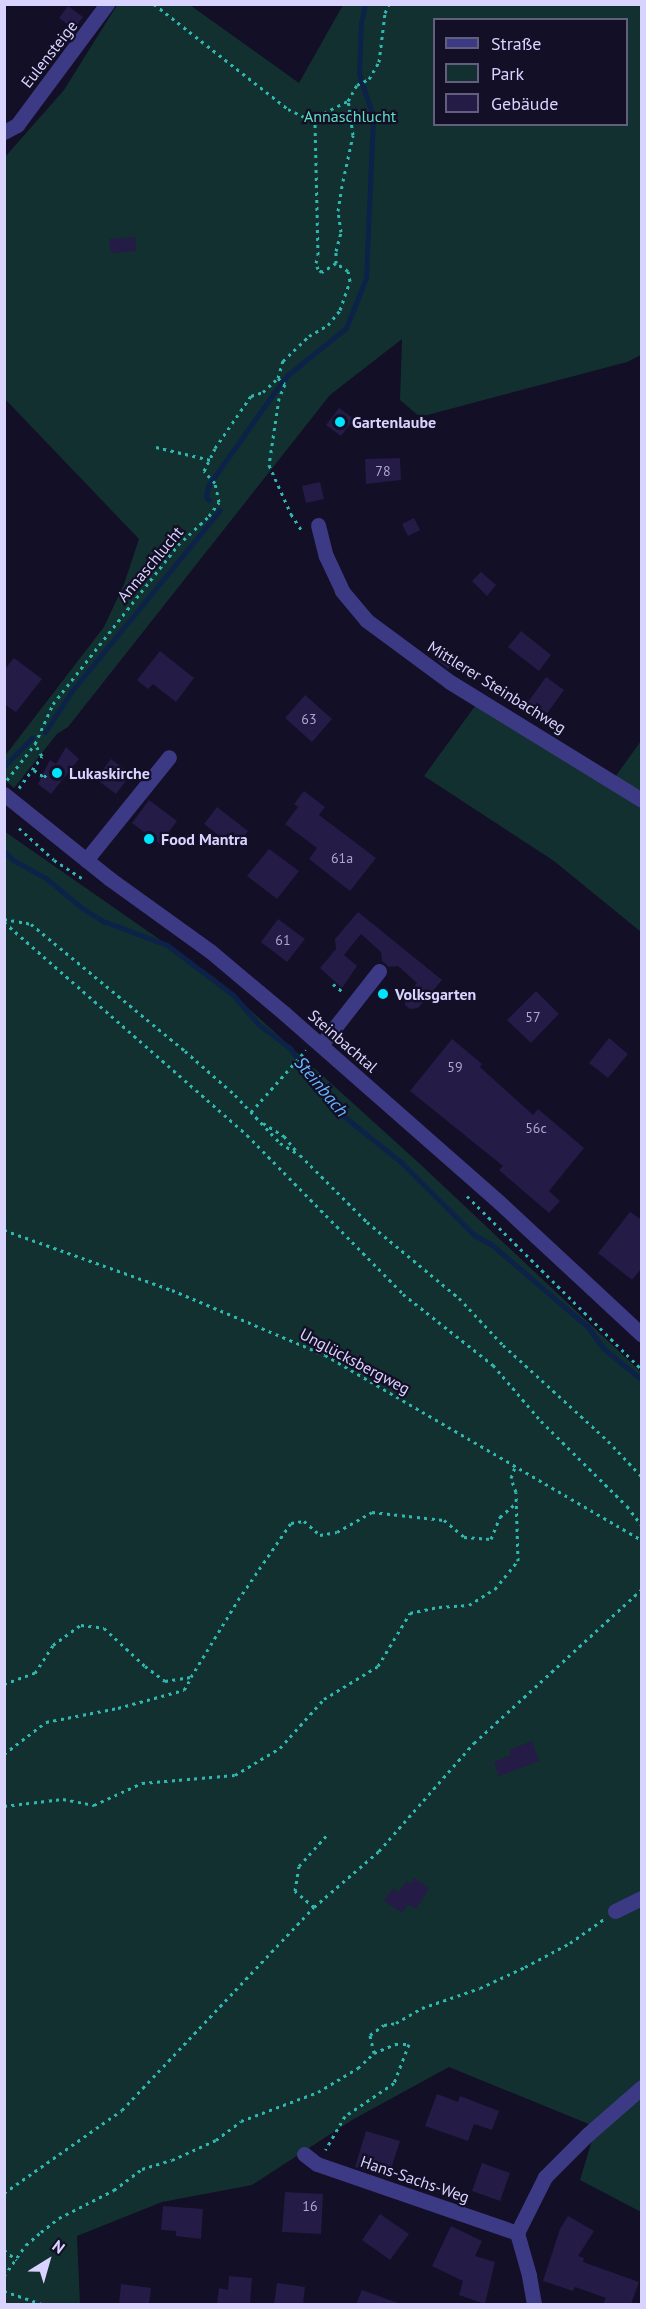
<!DOCTYPE html>
<html>
<head>
<meta charset="utf-8">
<style>
	body { margin:0 }
	#map { position:relative; width:646px; height:2309px; overflow:hidden; background:#130f26; font-family:"PT Sans",sans-serif }
	div>[style] { position:absolute }
	.green>* { inset:0; background:#12302f }
	.stream>* { height:5px; margin:-2.5px; padding:0 2.5px; transform-origin:2.5px; border-radius:2.5px; background:#0c2248 }
	.building>* { inset:0; background:#241b47 }
	.path>* { height:3px; margin-top:-1.5px; transform-origin:0; background:repeating-linear-gradient(90deg,#2fb8b0 0 3px,transparent 0 7.5px) }
	.minor>* { height:15px; margin:-7.5px; padding:0 7.5px; transform-origin:7.5px; border-radius:7.5px; background:#3d3a85 }
	.dots>* { width:16px; height:16px; translate:-50% -50%; box-sizing:border-box; border:3px solid #130f26; border-radius:50% }
	span { translate:-50% -50%; white-space:nowrap; text-align:center; line-height:1.15; -webkit-text-stroke:4.5px #130f26; paint-order:stroke }
	.number-label { font-size:14px; color:#aca6d1 }
	.number-label span { -webkit-text-stroke-width:0 }
	.street-label { font-size:16px; color:#d9d4ff }
	.park-label { font-size:16px; color:#5fe0c0 }
	.poi-label { font-size:16px; color:#d9d4ff; font-weight:700 }
	.left { translate:0 -50%; text-align:left }
	.water-label { font-size:18px; color:#62b6ff; font-style:italic }
	.frame { position:absolute; inset:0; border:6px solid #d9d4ff; pointer-events:none }
	.legend { position:absolute; left:433px; top:18px; width:195px; height:108px; box-sizing:border-box; background:#130f26; border:2px solid #625e7d; margin:0; padding:8px 10px; list-style:none; font-size:18px; color:#d9d4ff }
	.legend li { display:flex; align-items:center; gap:12px; height:30px }
	.legend b { width:30px; border:2px solid #625e7d }
	.north { position:absolute; left:18px; top:2231px; width:60px; height:60px; -webkit-text-stroke:4px #130f26; paint-order:stroke; rotate:37deg; font-size:16px; font-weight:700; line-height:24px; text-align:center; color:#d9d4ff }
	.north::after { content:''; display:block; margin:auto; width:21px; height:27px; background:#d9d4ff; clip-path:polygon(50% 0,100% 100%,50% 72%,0 100%) }
</style>
</head>
<body>
<div id="map">
	<div class="green">
		<div style="clip-path:polygon(evenodd,117px 5px,190px 5px,299px 83px,343px 5px,641px 5px,641px 355px,627px 362px,420px 417px,400px 400px,402px 339px,330px 395px,68px 727px,57px 734px,14px 788px,5px 780px,4px 757px,104px 627px,124px 584px,139px 539px,4px 398px,5px 157px,64px 90px,117px 5px,434px 20px,626px 20px,626px 124px,434px 124px,434px 20px)"></div>
		<div style="clip-path:polygon(478px 702px,615px 777px,641px 741px,641px 932px,554px 861px,424px 776px)"></div>
		<div style="clip-path:polygon(4px 831px,215px 978px,420px 1164px,641px 1372px,641px 2212px,580px 2180px,596px 2127px,449px 2067px,352px 2120px,252px 2185px,162px 2202px,77px 2236px,80px 2304px,5px 2304px)"></div>
	</div>
	<div class="stream">
		<div style="left:209px;top:500px;width:4px;rotate:-135deg"></div>
		<div style="left:206px;top:497px;width:11px;rotate:-80deg"></div>
		<div style="left:208px;top:486px;width:121px;rotate:-54.7deg"></div>
		<div style="left:278px;top:387px;width:17px;rotate:-50deg"></div>
		<div style="left:289px;top:374px;width:73px;rotate:-38.9deg"></div>
		<div style="left:346px;top:328px;width:54px;rotate:-68.2deg"></div>
		<div style="left:366px;top:278px;width:162px;rotate:-87.5deg"></div>
		<div style="left:373px;top:116px;width:44px;rotate:-108.4deg"></div>
		<div style="left:359px;top:74px;width:51px;rotate:-87.8deg"></div>
		<div style="left:361px;top:23px;width:19px;rotate:-78deg"></div>
		<div style="left:45px;top:732px;width:48px;rotate:-57deg"></div>
		<div style="left:71px;top:692px;width:235px;rotate:-50.7deg"></div>
		<div style="left:4px;top:766px;width:40px;rotate:-45deg"></div>
		<div style="left:4px;top:851px;width:13px;rotate:45deg"></div>
		<div style="left:13px;top:860px;width:39px;rotate:29deg"></div>
		<div style="left:47px;top:879px;width:45px;rotate:39.6deg"></div>
		<div style="left:82px;top:908px;width:25px;rotate:32deg"></div>
		<div style="left:103px;top:921px;width:68px;rotate:20.6deg"></div>
		<div style="left:167px;top:945px;width:83px;rotate:37.1deg"></div>
		<div style="left:233px;top:995px;width:38px;rotate:49deg"></div>
		<div style="left:258px;top:1024px;width:39px;rotate:37deg"></div>
		<div style="left:289px;top:1047px;width:79px;rotate:53.3deg"></div>
		<div style="left:336px;top:1110px;width:83px;rotate:38.7deg"></div>
		<div style="left:401px;top:1162px;width:103px;rotate:45deg"></div>
		<div style="left:474px;top:1235px;width:19px;rotate:28deg"></div>
		<div style="left:491px;top:1244px;width:128px;rotate:40.6deg"></div>
		<div style="left:588px;top:1327px;width:26px;rotate:54deg"></div>
		<div style="left:603px;top:1348px;width:50px;rotate:39.4deg"></div>
	</div>
	<div class="building">
		<div style="clip-path:polygon(68px 6px,83px 17px,74px 29px,59px 18px)"></div>
		<div style="clip-path:polygon(135px 237px,136px 251px,111px 253px,109px 239px)"></div>
		<div style="clip-path:polygon(339px 408px,354px 419px,341px 436px,326px 425px)"></div>
		<div style="clip-path:polygon(400px 458px,401px 480px,366px 484px,365px 459px)"></div>
		<div style="clip-path:polygon(320px 482px,324px 499px,306px 503px,302px 486px)"></div>
		<div style="clip-path:polygon(414px 518px,420px 530px,408px 536px,402px 524px)"></div>
		<div style="clip-path:polygon(481px 572px,496px 585px,487px 596px,472px 581px)"></div>
		<div style="clip-path:polygon(521px 631px,551px 655px,539px 671px,508px 647px)"></div>
		<div style="clip-path:polygon(447px 648px,458px 656px,448px 669px,437px 660px)"></div>
		<div style="clip-path:polygon(160px 651px,194px 678px,176px 702px,153px 684px,148px 689px,137px 680px)"></div>
		<div style="clip-path:polygon(14px 658px,42px 679px,16px 712px,4px 704px,4px 670px)"></div>
		<div style="clip-path:polygon(546px 677px,564px 690px,546px 715px,528px 702px)"></div>
		<div style="clip-path:polygon(305px 695px,332px 719px,312px 742px,285px 718px)"></div>
		<div style="clip-path:polygon(66px 747px,79px 759px,51px 794px,38px 784px,50px 760px,56px 764px)"></div>
		<div style="clip-path:polygon(111px 759px,131px 774px,116px 794px,96px 779px)"></div>
		<div style="clip-path:polygon(304px 791px,325px 807px,319px 815px,376px 858px,350px 891px,309px 859px,317px 848px,285px 824px,298px 807px,294px 804px)"></div>
		<div style="clip-path:polygon(149px 800px,177px 821px,160px 844px,132px 823px)"></div>
		<div style="clip-path:polygon(217px 807px,248px 831px,235px 848px,204px 824px)"></div>
		<div style="clip-path:polygon(269px 849px,299px 871px,277px 899px,247px 876px)"></div>
		<div style="clip-path:polygon(358px 912px,442px 980px,418px 1008px,410px 1009px,405px 1005px,405px 998px,417px 983px,398px 966px,389px 967px,382px 961px,381px 952px,361px 934px,344px 955px,357px 966px,342px 988px,320px 968px,336px 949px,335px 939px)"></div>
		<div style="clip-path:polygon(278px 919px,305px 939px,287px 962px,261px 942px)"></div>
		<div style="clip-path:polygon(536px 991px,559px 1014px,531px 1043px,507px 1020px)"></div>
		<div style="clip-path:polygon(609px 1038px,628px 1054px,608px 1078px,589px 1063px)"></div>
		<div style="clip-path:polygon(452px 1039px,482px 1064px,480px 1067px,533px 1115px,538px 1109px,584px 1148px,549px 1191px,560px 1201px,549px 1213px,499px 1170px,503px 1166px,410px 1091px)"></div>
		<div style="clip-path:polygon(630px 1212px,642px 1220px,642px 1268px,632px 1280px,598px 1253px)"></div>
		<div style="clip-path:polygon(532px 1741px,539px 1761px,499px 1776px,494px 1762px,511px 1755px,509px 1750px)"></div>
		<div style="clip-path:polygon(414px 1878px,429px 1888px,416px 1909px,408px 1904px,402px 1913px,384px 1901px,393px 1888px,399px 1892px,406px 1881px,411px 1884px)"></div>
		<div style="clip-path:polygon(437px 2094px,458px 2102px,460px 2096px,499px 2111px,492px 2130px,474px 2124px,468px 2141px,425px 2126px)"></div>
		<div style="clip-path:polygon(366px 2131px,400px 2141px,388px 2178px,355px 2167px)"></div>
		<div style="clip-path:polygon(482px 2163px,510px 2173px,500px 2201px,472px 2191px)"></div>
		<div style="clip-path:polygon(285px 2192px,323px 2194px,321px 2234px,282px 2232px)"></div>
		<div style="clip-path:polygon(163px 2206px,203px 2209px,201px 2239px,176px 2236px,176px 2231px,161px 2230px)"></div>
		<div style="clip-path:polygon(380px 2214px,409px 2234px,390px 2260px,362px 2240px)"></div>
		<div style="clip-path:polygon(568px 2216px,594px 2231px,578px 2256px,584px 2258px,583px 2262px,639px 2282px,631px 2304px,603px 2304px,606px 2298px,575px 2287px,573px 2291px,543px 2281px,560px 2229px)"></div>
		<div style="clip-path:polygon(451px 2226px,482px 2241px,475px 2256px,495px 2262px,485px 2304px,459px 2295px,463px 2281px,432px 2266px)"></div>
		<div style="clip-path:polygon(229px 2276px,252px 2278px,250px 2304px,217px 2304px,219px 2288px,228px 2290px)"></div>
		<div style="clip-path:polygon(277px 2283px,305px 2287px,303px 2304px,274px 2304px)"></div>
		<div style="clip-path:polygon(121px 2284px,151px 2288px,149px 2304px,119px 2304px)"></div>
		<div style="clip-path:polygon(362px 2290px,398px 2303px,398px 2304px,356px 2304px)"></div>
	</div>
	<div class="path">
		<div style="left:154px;top:4px;width:170px;rotate:38.1deg"></div>
		<div style="left:288px;top:109px;width:30px;rotate:26deg"></div>
		<div style="left:336px;top:263px;width:17px;rotate:147deg"></div>
		<div style="left:322px;top:272px;width:5px;rotate:-143deg"></div>
		<div style="left:318px;top:269px;width:6px;rotate:-108deg"></div>
		<div style="left:316px;top:263px;width:8px;rotate:-76deg"></div>
		<div style="left:318px;top:255px;width:133px;rotate:-91.3deg"></div>
		<div style="left:315px;top:122px;width:13px;rotate:-45deg"></div>
		<div style="left:324px;top:113px;width:27px;rotate:-27deg"></div>
		<div style="left:278px;top:378px;width:9px;rotate:41deg"></div>
		<div style="left:285px;top:384px;width:15px;rotate:113deg"></div>
		<div style="left:279px;top:398px;width:68px;rotate:98.5deg"></div>
		<div style="left:269px;top:465px;width:54px;rotate:65.8deg"></div>
		<div style="left:291px;top:514px;width:20px;rotate:57deg"></div>
		<div style="left:156px;top:447px;width:56px;rotate:13.5deg"></div>
		<div style="left:34px;top:770px;width:12px;rotate:35deg"></div>
		<div style="left:44px;top:777px;width:4px;rotate:-45deg"></div>
		<div style="left:7px;top:780px;width:46px;rotate:-52.1deg"></div>
		<div style="left:35px;top:744px;width:44px;rotate:-65.8deg"></div>
		<div style="left:53px;top:704px;width:202px;rotate:-51.8deg"></div>
		<div style="left:178px;top:545px;width:42px;rotate:-43.1deg"></div>
		<div style="left:209px;top:516px;width:17px;rotate:-54deg"></div>
		<div style="left:219px;top:502px;width:19px;rotate:-102deg"></div>
		<div style="left:215px;top:483px;width:16px;rotate:-133deg"></div>
		<div style="left:204px;top:471px;width:25px;rotate:-64deg"></div>
		<div style="left:215px;top:448px;width:63px;rotate:-55.3deg"></div>
		<div style="left:251px;top:396px;width:13px;rotate:-18deg"></div>
		<div style="left:263px;top:392px;width:21px;rotate:-43deg"></div>
		<div style="left:278px;top:378px;width:18px;rotate:-74deg"></div>
		<div style="left:283px;top:361px;width:36px;rotate:-44deg"></div>
		<div style="left:309px;top:336px;width:22px;rotate:-30deg"></div>
		<div style="left:328px;top:325px;width:19px;rotate:-51deg"></div>
		<div style="left:340px;top:310px;width:31px;rotate:-71deg"></div>
		<div style="left:350px;top:281px;width:10px;rotate:-101deg"></div>
		<div style="left:348px;top:271px;width:14px;rotate:-146deg"></div>
		<div style="left:336px;top:263px;width:12px;rotate:-90deg"></div>
		<div style="left:336px;top:251px;width:20px;rotate:-75deg"></div>
		<div style="left:341px;top:232px;width:21px;rotate:-98deg"></div>
		<div style="left:338px;top:211px;width:30px;rotate:-81deg"></div>
		<div style="left:343px;top:181px;width:47px;rotate:-77.7deg"></div>
		<div style="left:353px;top:135px;width:34px;rotate:-98deg"></div>
		<div style="left:348px;top:101px;width:18px;rotate:-61deg"></div>
		<div style="left:357px;top:85px;width:13px;rotate:-27deg"></div>
		<div style="left:369px;top:79px;width:20px;rotate:-60deg"></div>
		<div style="left:379px;top:62px;width:49px;rotate:-83deg"></div>
		<div style="left:385px;top:13px;width:10px;rotate:-66deg"></div>
		<div style="left:19px;top:788px;width:39px;rotate:-54deg"></div>
		<div style="left:42px;top:756px;width:14px;rotate:-120deg"></div>
		<div style="left:19px;top:828px;width:47px;rotate:42.4deg"></div>
		<div style="left:54px;top:860px;width:33px;rotate:33deg"></div>
		<div style="left:4px;top:919px;width:27px;rotate:10deg"></div>
		<div style="left:31px;top:924px;width:200px;rotate:39.5deg"></div>
		<div style="left:185px;top:1051px;width:67px;rotate:41.3deg"></div>
		<div style="left:235px;top:1095px;width:66px;rotate:46.8deg"></div>
		<div style="left:280px;top:1143px;width:23px;rotate:31deg"></div>
		<div style="left:300px;top:1155px;width:95px;rotate:45deg"></div>
		<div style="left:367px;top:1222px;width:119px;rotate:39.6deg"></div>
		<div style="left:459px;top:1298px;width:64px;rotate:46.9deg"></div>
		<div style="left:503px;top:1345px;width:142px;rotate:42.4deg"></div>
		<div style="left:608px;top:1441px;width:50px;rotate:46.6deg"></div>
		<div style="left:4px;top:922px;width:323px;rotate:41.2deg"></div>
		<div style="left:247px;top:1135px;width:223px;rotate:45.5deg"></div>
		<div style="left:403px;top:1294px;width:115px;rotate:38.3deg"></div>
		<div style="left:493px;top:1365px;width:74px;rotate:49.4deg"></div>
		<div style="left:541px;top:1421px;width:121px;rotate:44.7deg"></div>
		<div style="left:627px;top:1506px;width:25px;rotate:53deg"></div>
		<div style="left:333px;top:984px;width:13px;rotate:39deg"></div>
		<div style="left:251px;top:1112px;width:83px;rotate:-48.4deg"></div>
		<div style="left:263px;top:1123px;width:25px;rotate:32deg"></div>
		<div style="left:284px;top:1136px;width:19px;rotate:51deg"></div>
		<div style="left:467px;top:1196px;width:247px;rotate:44.8deg"></div>
		<div style="left:4px;top:1230px;width:178px;rotate:19.7deg"></div>
		<div style="left:172px;top:1290px;width:166px;rotate:23deg"></div>
		<div style="left:325px;top:1355px;width:367px;rotate:30.3deg"></div>
		<div style="left:4px;top:1684px;width:33px;rotate:-20deg"></div>
		<div style="left:35px;top:1673px;width:33px;rotate:-57deg"></div>
		<div style="left:53px;top:1645px;width:34px;rotate:-36deg"></div>
		<div style="left:81px;top:1625px;width:23px;rotate:7deg"></div>
		<div style="left:104px;top:1628px;width:56px;rotate:42.8deg"></div>
		<div style="left:145px;top:1666px;width:25px;rotate:37deg"></div>
		<div style="left:165px;top:1681px;width:26px;rotate:-9deg"></div>
		<div style="left:191px;top:1677px;width:90px;rotate:-58.6deg"></div>
		<div style="left:238px;top:1600px;width:93px;rotate:-55.5deg"></div>
		<div style="left:291px;top:1523px;width:13px;rotate:-9deg"></div>
		<div style="left:304px;top:1521px;width:21px;rotate:41deg"></div>
		<div style="left:320px;top:1535px;width:17px;rotate:-10deg"></div>
		<div style="left:337px;top:1532px;width:40px;rotate:-29.7deg"></div>
		<div style="left:372px;top:1512px;width:72px;rotate:6.3deg"></div>
		<div style="left:444px;top:1520px;width:26px;rotate:40deg"></div>
		<div style="left:464px;top:1537px;width:27px;rotate:4deg"></div>
		<div style="left:491px;top:1539px;width:24px;rotate:-68deg"></div>
		<div style="left:500px;top:1517px;width:23px;rotate:-41deg"></div>
		<div style="left:4px;top:1754px;width:53px;rotate:-37.3deg"></div>
		<div style="left:46px;top:1722px;width:73px;rotate:-11deg"></div>
		<div style="left:118px;top:1708px;width:68px;rotate:-15.3deg"></div>
		<div style="left:184px;top:1690px;width:14px;rotate:-60deg"></div>
		<div style="left:4px;top:1806px;width:59px;rotate:-6.8deg"></div>
		<div style="left:63px;top:1799px;width:32px;rotate:11deg"></div>
		<div style="left:94px;top:1805px;width:53px;rotate:-24.6deg"></div>
		<div style="left:142px;top:1783px;width:93px;rotate:-4.9deg"></div>
		<div style="left:235px;top:1775px;width:52px;rotate:-31deg"></div>
		<div style="left:280px;top:1748px;width:66px;rotate:-48.1deg"></div>
		<div style="left:324px;top:1699px;width:63px;rotate:-31.4deg"></div>
		<div style="left:378px;top:1666px;width:62px;rotate:-58.9deg"></div>
		<div style="left:410px;top:1613px;width:30px;rotate:-12deg"></div>
		<div style="left:439px;top:1607px;width:30px;rotate:-4deg"></div>
		<div style="left:469px;top:1605px;width:31px;rotate:-32deg"></div>
		<div style="left:495px;top:1589px;width:36px;rotate:-51deg"></div>
		<div style="left:518px;top:1561px;width:69px;rotate:-91.7deg"></div>
		<div style="left:516px;top:1492px;width:15px;rotate:-110deg"></div>
		<div style="left:511px;top:1478px;width:12px;rotate:-70deg"></div>
		<div style="left:314px;top:1907px;width:25px;rotate:-140deg"></div>
		<div style="left:295px;top:1891px;width:25px;rotate:-81deg"></div>
		<div style="left:299px;top:1866px;width:42px;rotate:-47.9deg"></div>
		<div style="left:374px;top:2053px;width:18px;rotate:-103deg"></div>
		<div style="left:370px;top:2035px;width:17px;rotate:-36deg"></div>
		<div style="left:384px;top:2025px;width:12px;rotate:-9deg"></div>
		<div style="left:396px;top:2023px;width:30px;rotate:-30deg"></div>
		<div style="left:422px;top:2008px;width:61px;rotate:-19deg"></div>
		<div style="left:480px;top:1988px;width:50px;rotate:-25deg"></div>
		<div style="left:525px;top:1967px;width:51px;rotate:-28.1deg"></div>
		<div style="left:570px;top:1943px;width:42px;rotate:-35.2deg"></div>
		<div style="left:4px;top:2193px;width:144px;rotate:-35.1deg"></div>
		<div style="left:122px;top:2110px;width:279px;rotate:-46.6deg"></div>
		<div style="left:314px;top:1907px;width:86px;rotate:-40.7deg"></div>
		<div style="left:379px;top:1851px;width:144px;rotate:-48.7deg"></div>
		<div style="left:474px;top:1743px;width:228px;rotate:-42.5deg"></div>
		<div style="left:4px;top:2250px;width:16px;rotate:38deg"></div>
		<div style="left:4px;top:2276px;width:38px;rotate:-55deg"></div>
		<div style="left:26px;top:2245px;width:20px;rotate:-41deg"></div>
		<div style="left:41px;top:2232px;width:23px;rotate:-38deg"></div>
		<div style="left:59px;top:2218px;width:62px;rotate:-27deg"></div>
		<div style="left:114px;top:2190px;width:35px;rotate:-37deg"></div>
		<div style="left:142px;top:2169px;width:31px;rotate:-17deg"></div>
		<div style="left:172px;top:2160px;width:48px;rotate:-24.4deg"></div>
		<div style="left:216px;top:2140px;width:31px;rotate:-37deg"></div>
		<div style="left:241px;top:2121px;width:82px;rotate:-20.6deg"></div>
		<div style="left:318px;top:2092px;width:47px;rotate:-31deg"></div>
		<div style="left:358px;top:2068px;width:22px;rotate:-43deg"></div>
		<div style="left:374px;top:2053px;width:23px;rotate:-23deg"></div>
		<div style="left:395px;top:2044px;width:14px"></div>
		<div style="left:409px;top:2044px;width:42px;rotate:111deg"></div>
		<div style="left:394px;top:2083px;width:59px;rotate:146deg"></div>
		<div style="left:345px;top:2116px;width:39px;rotate:120deg"></div>
		<div style="left:4px;top:2291px;width:39px;rotate:19deg"></div>
	</div>
	<div class="minor">
		<div style="left:4px;top:132px;width:15px;rotate:-28deg"></div>
		<div style="left:17px;top:125px;width:151px;rotate:-53.4deg"></div>
		<div style="left:318px;top:525px;width:32px;rotate:76deg"></div>
		<div style="left:326px;top:556px;width:38px;rotate:65deg"></div>
		<div style="left:342px;top:591px;width:38px;rotate:50deg"></div>
		<div style="left:366px;top:620px;width:104px;rotate:36.4deg"></div>
		<div style="left:450px;top:682px;width:225px;rotate:31.6deg"></div>
		<div style="left:4px;top:794px;width:136px;rotate:38.7deg"></div>
		<div style="left:110px;top:879px;width:123px;rotate:35.8deg"></div>
		<div style="left:210px;top:951px;width:97px;rotate:40deg"></div>
		<div style="left:284px;top:1013px;width:286px;rotate:41.3deg"></div>
		<div style="left:499px;top:1202px;width:195px;rotate:42.9deg"></div>
		<div style="left:86px;top:860px;width:132px;rotate:-51.1deg"></div>
		<div style="left:321px;top:1045px;width:94px;rotate:-51.9deg"></div>
		<div style="left:615px;top:1911px;width:30px;rotate:-26deg"></div>
		<div style="left:304px;top:2154px;width:16px;rotate:38deg"></div>
		<div style="left:317px;top:2164px;width:212px;rotate:19deg"></div>
		<div style="left:534px;top:2304px;width:29px;rotate:-100deg"></div>
		<div style="left:529px;top:2275px;width:44px;rotate:-105.9deg"></div>
		<div style="left:517px;top:2233px;width:63px;rotate:-63.4deg"></div>
		<div style="left:545px;top:2177px;width:59px;rotate:-45deg"></div>
		<div style="left:587px;top:2135px;width:73px;rotate:-41.1deg"></div>
	</div>
	<div class="dots">
		<div style="left:340px;top:422px;background:#00e5ff"></div>
		<div style="left:57px;top:773px;background:#00e5ff"></div>
		<div style="left:149px;top:839px;background:#00e5ff"></div>
		<div style="left:383px;top:994px;background:#00e5ff"></div>
	</div>
	<div class="number-label">
		<span style="left:383px;top:471px">78</span>
		<span style="left:309px;top:719px">63</span>
		<span style="left:342px;top:858px">61a</span>
		<span style="left:283px;top:940px">61</span>
		<span style="left:533px;top:1017px">57</span>
		<span style="left:455px;top:1067px">59</span>
		<span style="left:536px;top:1128px">56c</span>
		<span style="left:310px;top:2206px">16</span>
	</div>
	<div class="street-label">
		<span style="left:49px;top:54px;rotate:-52deg">Eulensteige</span>
		<span style="left:150px;top:564px;rotate:-50deg">Annaschlucht</span>
		<span style="left:497px;top:687px;rotate:32deg">Mittlerer Steinbachweg</span>
		<span style="left:343px;top:1041px;rotate:41deg">Steinbachtal</span>
		<span style="left:355px;top:1361px;rotate:28deg">Unglücksbergweg</span>
		<span style="left:415px;top:2179px;rotate:19deg">Hans-Sachs-Weg</span>
	</div>
	<div class="park-label">
		<span style="left:350px;top:116px">Annaschlucht</span>
	</div>
	<div class="poi-label">
		<span class="left" style="left:352px;top:422px">Gartenlaube</span>
		<span class="left" style="left:69px;top:773px">Lukaskirche</span>
		<span class="left" style="left:161px;top:839px">Food Mantra</span>
		<span class="left" style="left:395px;top:994px">Volksgarten</span>
	</div>
	<div class="water-label">
		<span style="left:321px;top:1087px;rotate:50deg">Steinbach</span>
	</div>
	<div class="frame"></div>
	<ul class="legend">
	<li><b style="height:8px;background:#3d3a85"></b>Straße</li>
	<li><b style="height:16px;background:#12302f"></b>Park</li>
	<li><b style="height:16px;background:#241b47"></b>Gebäude</li>
	</ul>
	<div class="north">N</div>
</div>
</body>
</html>
